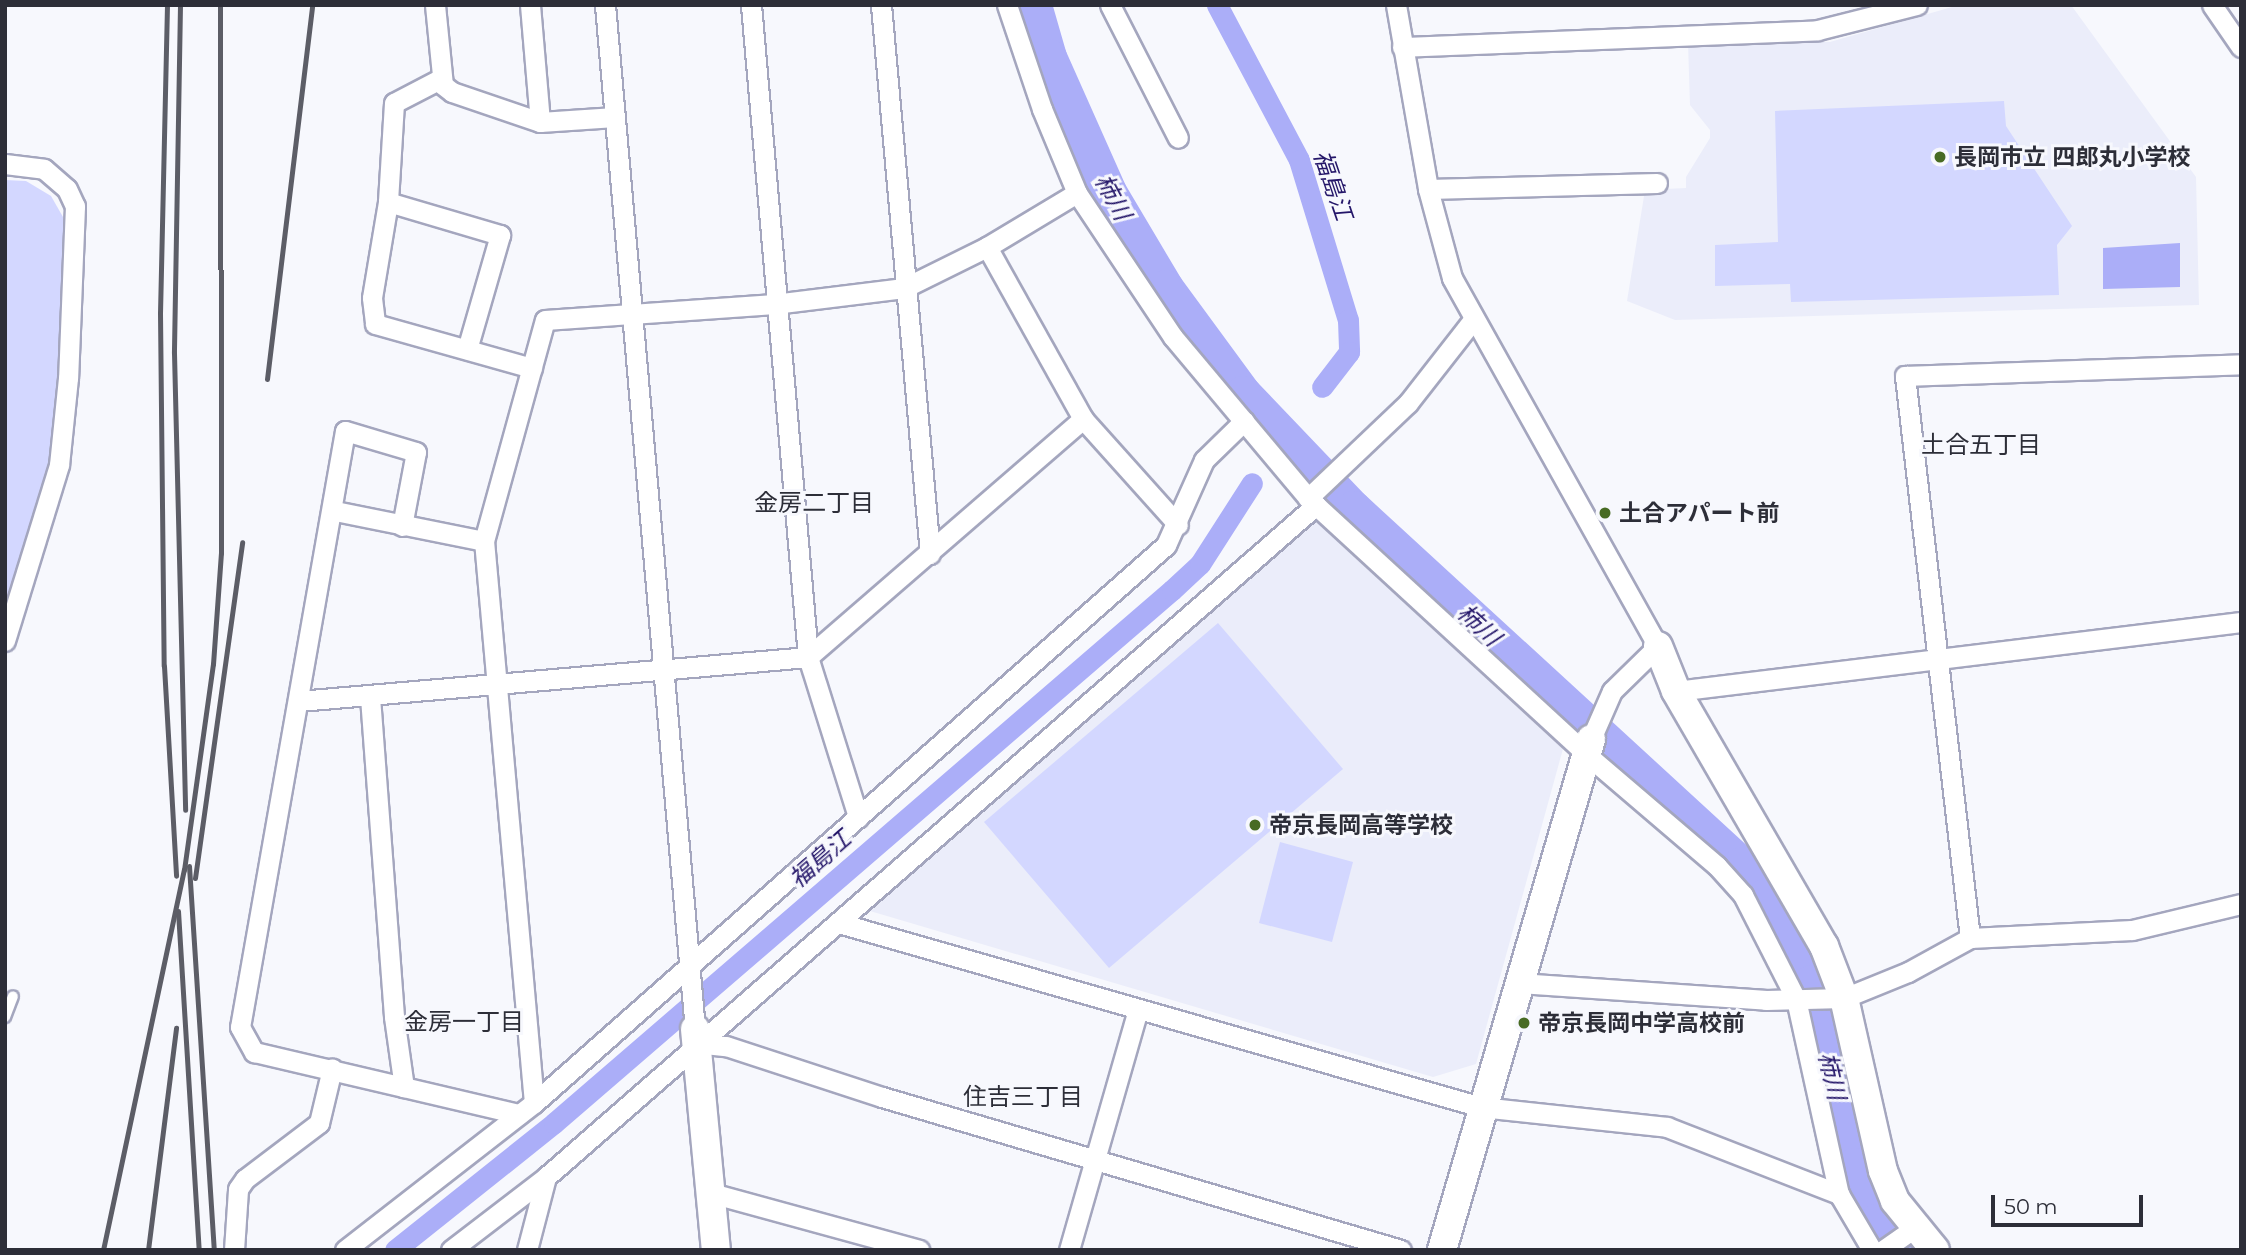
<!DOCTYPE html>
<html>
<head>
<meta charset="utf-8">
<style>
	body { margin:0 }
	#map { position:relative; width:2246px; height:1255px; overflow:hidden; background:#f7f8fd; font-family:Montserrat,"Noto Sans JP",sans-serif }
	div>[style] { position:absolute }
	.built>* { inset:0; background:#ebedfa }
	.green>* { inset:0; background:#d3d7ff }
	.water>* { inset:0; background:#abaef8 }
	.canal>* { height:21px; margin:-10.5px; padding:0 10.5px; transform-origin:10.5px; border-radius:10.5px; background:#abaef8 }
	.river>* { height:37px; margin:-18.5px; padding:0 18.5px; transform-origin:18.5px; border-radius:18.5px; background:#abaef8 }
	.roads { filter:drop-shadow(2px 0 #a4a6be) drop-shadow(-2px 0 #a4a6be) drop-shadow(0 2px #a4a6be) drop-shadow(0 -2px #a4a6be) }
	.lane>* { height:10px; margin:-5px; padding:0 5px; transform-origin:5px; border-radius:5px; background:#fff }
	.street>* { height:19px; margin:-9.5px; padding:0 9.5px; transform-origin:9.5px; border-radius:9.5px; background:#fff }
	.secondary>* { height:28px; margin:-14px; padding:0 14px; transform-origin:14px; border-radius:14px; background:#fff }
	.rail>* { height:5px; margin:-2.5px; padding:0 2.5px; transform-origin:2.5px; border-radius:2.5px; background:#5c5d66 }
	.dots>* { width:19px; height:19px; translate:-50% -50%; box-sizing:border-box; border:4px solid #f7f8fd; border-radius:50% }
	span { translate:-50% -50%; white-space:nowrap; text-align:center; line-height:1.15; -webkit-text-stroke:6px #f7f8fd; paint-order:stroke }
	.poi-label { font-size:23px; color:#2d2e38; font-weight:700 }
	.left { translate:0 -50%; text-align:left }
	.water-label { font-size:24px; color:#241669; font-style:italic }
	.neighbourhood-label { font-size:24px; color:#2d2e38 }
	.frame { position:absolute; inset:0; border:7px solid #2d2e38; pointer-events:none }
	.scale { position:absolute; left:1991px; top:1195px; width:152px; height:32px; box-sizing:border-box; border:4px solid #2d2e38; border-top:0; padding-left:9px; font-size:21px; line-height:24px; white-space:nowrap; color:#2d2e38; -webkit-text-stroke:5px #f7f8fd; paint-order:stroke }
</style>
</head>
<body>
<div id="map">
	<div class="built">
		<div style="clip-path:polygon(1959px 5px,2071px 5px,2196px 177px,2199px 305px,1675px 320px,1627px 301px,1645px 190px,1686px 188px,1686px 177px,1710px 138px,1710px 130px,1690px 105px,1688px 43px,1830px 42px)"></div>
		<div style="clip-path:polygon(1326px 510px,1566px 738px,1476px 1064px,1433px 1077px,870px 911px)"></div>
	</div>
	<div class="green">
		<div style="clip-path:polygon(2004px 101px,2006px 126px,2072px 226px,2057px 245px,2059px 295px,1791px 302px,1790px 284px,1715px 286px,1715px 245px,1778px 242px,1775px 111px)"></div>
		<div style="clip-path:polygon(5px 180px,26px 181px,51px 196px,63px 217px,65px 254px,58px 417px,49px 472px,5px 612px)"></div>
		<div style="clip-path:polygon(1218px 623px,1343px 769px,1109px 968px,984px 822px)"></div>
		<div style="clip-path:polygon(1280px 842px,1353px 862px,1332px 942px,1259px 923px)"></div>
	</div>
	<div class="water">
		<div style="clip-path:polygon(2180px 243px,2180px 287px,2103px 289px,2103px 248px)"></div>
	</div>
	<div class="canal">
		<div style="left:1217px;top:5px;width:175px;rotate:62.1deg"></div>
		<div style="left:1299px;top:160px;width:167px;rotate:73deg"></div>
		<div style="left:1348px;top:320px;width:32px;rotate:88deg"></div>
		<div style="left:1349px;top:352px;width:44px;rotate:127.6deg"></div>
		<div style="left:395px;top:1250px;width:203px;rotate:-38.6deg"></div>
		<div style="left:554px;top:1123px;width:816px;rotate:-40.78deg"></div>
		<div style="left:1172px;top:590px;width:38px;rotate:-43deg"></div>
		<div style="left:1200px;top:564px;width:96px;rotate:-57.3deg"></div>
	</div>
	<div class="river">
		<div style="left:1033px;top:5px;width:54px;rotate:73.9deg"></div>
		<div style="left:1048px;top:57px;width:148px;rotate:66deg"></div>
		<div style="left:1108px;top:192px;width:112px;rotate:59.3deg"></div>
		<div style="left:1165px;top:288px;width:132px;rotate:53.7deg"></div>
		<div style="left:1243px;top:394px;width:159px;rotate:46.3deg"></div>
		<div style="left:1353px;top:509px;width:527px;rotate:42.54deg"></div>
		<div style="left:1741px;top:865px;width:40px;rotate:51deg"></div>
		<div style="left:1766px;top:896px;width:98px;rotate:62.7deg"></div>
		<div style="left:1811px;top:983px;width:188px;rotate:77.1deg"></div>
		<div style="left:1853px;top:1166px;width:61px;rotate:66.8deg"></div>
		<div style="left:1877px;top:1222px;width:34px;rotate:56deg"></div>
	</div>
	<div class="roads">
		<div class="lane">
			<div style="left:5px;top:1017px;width:22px;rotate:-69deg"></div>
		</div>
		<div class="street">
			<div style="left:435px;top:5px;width:80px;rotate:84.3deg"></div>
			<div style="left:443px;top:85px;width:11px;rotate:38deg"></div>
			<div style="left:452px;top:92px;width:93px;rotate:18.8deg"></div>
			<div style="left:540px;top:122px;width:75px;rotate:-3.8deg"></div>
			<div style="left:530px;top:5px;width:117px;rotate:85.1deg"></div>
			<div style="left:605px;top:5px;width:1028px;rotate:84.98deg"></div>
			<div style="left:751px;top:5px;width:654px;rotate:85deg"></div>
			<div style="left:808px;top:657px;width:168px;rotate:72.6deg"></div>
			<div style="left:881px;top:5px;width:551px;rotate:84.9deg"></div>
			<div style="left:1007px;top:5px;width:110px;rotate:71.4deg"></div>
			<div style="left:1042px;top:109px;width:91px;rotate:67.4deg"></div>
			<div style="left:1077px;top:193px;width:173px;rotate:56.3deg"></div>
			<div style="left:1173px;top:337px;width:210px;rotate:50deg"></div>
			<div style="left:1308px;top:498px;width:378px;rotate:42.6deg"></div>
			<div style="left:1586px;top:754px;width:172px;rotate:40.5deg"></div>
			<div style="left:1717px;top:866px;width:39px;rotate:48deg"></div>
			<div style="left:1743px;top:895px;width:117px;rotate:63deg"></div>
			<div style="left:1796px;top:999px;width:200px;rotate:77.6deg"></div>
			<div style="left:1110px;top:5px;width:149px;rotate:62.9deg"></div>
			<div style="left:1396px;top:5px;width:187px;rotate:80.1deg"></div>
			<div style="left:1428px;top:189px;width:92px;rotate:74.9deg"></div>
			<div style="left:1452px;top:278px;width:422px;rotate:60.8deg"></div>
			<div style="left:1658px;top:646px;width:64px;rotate:135.6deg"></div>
			<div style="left:1612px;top:691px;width:52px;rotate:113.6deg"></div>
			<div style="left:2212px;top:5px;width:51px;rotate:55.4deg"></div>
			<div style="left:1402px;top:47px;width:416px;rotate:-2.3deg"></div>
			<div style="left:1818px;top:30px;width:102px;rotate:-14.2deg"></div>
			<div style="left:442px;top:78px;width:54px;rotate:152.5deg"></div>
			<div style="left:394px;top:103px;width:99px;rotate:93.5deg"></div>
			<div style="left:388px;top:202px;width:97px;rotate:99.5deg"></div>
			<div style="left:372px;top:298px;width:26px;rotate:83deg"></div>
			<div style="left:375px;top:324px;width:163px;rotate:15.7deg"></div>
			<div style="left:5px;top:164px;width:39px;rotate:7deg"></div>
			<div style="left:44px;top:169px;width:30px;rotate:41deg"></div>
			<div style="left:67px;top:189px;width:19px;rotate:65deg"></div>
			<div style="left:75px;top:206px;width:172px;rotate:92.3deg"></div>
			<div style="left:68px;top:378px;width:87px;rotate:95.9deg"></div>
			<div style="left:59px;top:465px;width:184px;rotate:107.1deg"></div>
			<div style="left:1428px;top:189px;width:229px;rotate:-1.5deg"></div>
			<div style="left:388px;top:202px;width:117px;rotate:16.4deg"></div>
			<div style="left:500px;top:235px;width:119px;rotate:106.1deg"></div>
			<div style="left:987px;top:247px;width:197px;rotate:60.8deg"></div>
			<div style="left:1083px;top:419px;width:142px;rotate:48.1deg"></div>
			<div style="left:1308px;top:498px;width:138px;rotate:-43.5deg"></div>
			<div style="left:1408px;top:403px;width:104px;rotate:-52deg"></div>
			<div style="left:335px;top:511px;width:152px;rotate:11.4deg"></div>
			<div style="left:402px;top:526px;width:75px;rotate:-79.3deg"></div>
			<div style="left:416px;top:452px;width:74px;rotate:-163.5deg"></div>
			<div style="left:345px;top:431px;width:605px;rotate:99.99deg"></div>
			<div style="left:240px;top:1027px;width:29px;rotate:61deg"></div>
			<div style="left:254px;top:1052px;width:272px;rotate:13.2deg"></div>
			<div style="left:1676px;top:691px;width:569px;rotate:-6.96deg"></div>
			<div style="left:370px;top:697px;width:321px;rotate:85.7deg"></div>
			<div style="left:394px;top:1017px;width:71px;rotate:81.9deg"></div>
			<div style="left:299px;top:701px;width:511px;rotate:-4.94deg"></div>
			<div style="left:808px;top:657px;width:364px;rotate:-40.9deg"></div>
			<div style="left:839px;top:923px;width:668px;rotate:15.99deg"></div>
			<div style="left:1481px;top:1107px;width:187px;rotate:6.1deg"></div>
			<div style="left:1667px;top:1127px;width:185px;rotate:21.3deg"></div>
			<div style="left:1839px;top:1194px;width:65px;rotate:59.5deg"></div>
			<div style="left:1970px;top:938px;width:566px;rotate:-96.6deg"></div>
			<div style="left:1905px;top:376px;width:336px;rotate:-2deg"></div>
			<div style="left:1519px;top:983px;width:248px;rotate:3.9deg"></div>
			<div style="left:1766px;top:1000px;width:78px;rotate:-1.5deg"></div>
			<div style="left:1844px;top:998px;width:69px;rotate:-22.1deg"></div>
			<div style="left:1908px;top:972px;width:71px;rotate:-28.7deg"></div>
			<div style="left:1970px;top:938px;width:162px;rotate:-2.8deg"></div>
			<div style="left:2132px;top:930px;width:112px;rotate:-13.4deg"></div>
			<div style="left:695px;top:1043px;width:31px;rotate:6deg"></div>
			<div style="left:726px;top:1046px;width:164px;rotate:18.1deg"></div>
			<div style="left:882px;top:1097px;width:541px;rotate:16.43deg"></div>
			<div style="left:534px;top:1103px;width:564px;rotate:-95.08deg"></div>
			<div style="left:484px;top:541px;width:229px;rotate:-74.6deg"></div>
			<div style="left:545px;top:320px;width:230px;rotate:-4deg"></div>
			<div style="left:774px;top:304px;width:131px;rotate:-7deg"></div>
			<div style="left:904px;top:288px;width:93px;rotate:-26.3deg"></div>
			<div style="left:987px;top:247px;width:105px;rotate:-31deg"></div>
			<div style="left:711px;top:1193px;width:216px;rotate:15.3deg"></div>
			<div style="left:234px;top:1250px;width:61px;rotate:-86.2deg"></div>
			<div style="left:238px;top:1189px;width:12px;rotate:-55deg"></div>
			<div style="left:245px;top:1179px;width:93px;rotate:-37.1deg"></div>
			<div style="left:319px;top:1123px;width:56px;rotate:-76.5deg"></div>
			<div style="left:345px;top:1250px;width:239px;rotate:-37.9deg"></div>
			<div style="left:534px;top:1103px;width:843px;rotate:-41.44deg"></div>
			<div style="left:1166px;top:545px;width:93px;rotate:-65.9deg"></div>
			<div style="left:1204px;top:460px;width:56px;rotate:-44.3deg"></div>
			<div style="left:451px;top:1250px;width:120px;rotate:-37.5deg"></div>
			<div style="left:546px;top:1177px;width:1022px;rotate:-41.11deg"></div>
			<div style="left:527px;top:1250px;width:75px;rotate:-75.4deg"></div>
			<div style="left:1069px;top:1250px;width:250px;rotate:-74deg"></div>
			<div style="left:1883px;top:1250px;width:38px;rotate:-35deg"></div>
		</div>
		<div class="secondary">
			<div style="left:1658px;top:646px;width:48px;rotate:68.2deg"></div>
			<div style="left:1676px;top:691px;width:295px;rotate:59.9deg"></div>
			<div style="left:1824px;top:946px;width:56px;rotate:69deg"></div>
			<div style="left:1844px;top:998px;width:177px;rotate:77.3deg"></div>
			<div style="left:1883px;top:1171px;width:32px;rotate:68deg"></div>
			<div style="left:1895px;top:1201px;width:63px;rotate:50.8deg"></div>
			<div style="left:695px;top:1029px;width:222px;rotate:84.6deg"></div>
			<div style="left:1442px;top:1250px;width:532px;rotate:-73.74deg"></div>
		</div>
	</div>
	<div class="rail">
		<div style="left:167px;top:5px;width:308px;rotate:91.3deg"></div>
		<div style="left:160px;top:313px;width:353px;rotate:89.4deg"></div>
		<div style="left:164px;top:666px;width:210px;rotate:86.7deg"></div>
		<div style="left:180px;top:5px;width:348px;rotate:91deg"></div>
		<div style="left:174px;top:353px;width:457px;rotate:88.6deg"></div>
		<div style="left:267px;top:379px;width:377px;rotate:-83.1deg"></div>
		<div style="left:189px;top:866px;width:385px;rotate:86.3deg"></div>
		<div style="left:195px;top:878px;width:339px;rotate:-82deg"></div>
		<div style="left:178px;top:911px;width:340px;rotate:86.5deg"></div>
		<div style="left:103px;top:1250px;width:389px;rotate:-78deg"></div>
		<div style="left:184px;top:870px;width:208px;rotate:-82deg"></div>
		<div style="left:213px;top:664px;width:111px;rotate:-85.9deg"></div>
		<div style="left:221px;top:553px;width:548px;rotate:-90.1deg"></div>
		<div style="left:148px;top:1250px;width:224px;rotate:-82.8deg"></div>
	</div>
	<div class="dots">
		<div style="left:1940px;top:157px;background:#486b23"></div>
		<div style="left:1605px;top:513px;background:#486b23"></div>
		<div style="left:1255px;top:825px;background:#486b23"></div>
		<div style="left:1524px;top:1023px;background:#486b23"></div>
	</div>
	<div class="poi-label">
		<span class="left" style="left:1954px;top:157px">長岡市立 四郎丸小学校</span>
		<span class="left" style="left:1619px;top:513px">土合アパート前</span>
		<span class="left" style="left:1269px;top:825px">帝京長岡高等学校</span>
		<span class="left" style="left:1538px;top:1023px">帝京長岡中学高校前</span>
	</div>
	<div class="water-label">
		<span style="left:1333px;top:185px;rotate:71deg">福島江</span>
		<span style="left:1113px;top:197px;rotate:62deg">柿川</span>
		<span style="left:1479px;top:625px;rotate:43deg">柿川</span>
		<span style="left:820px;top:859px;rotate:-41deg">福島江</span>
		<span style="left:1832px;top:1076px;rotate:77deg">柿川</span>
	</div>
	<div class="neighbourhood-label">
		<span style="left:1981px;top:445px">土合五丁目</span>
		<span style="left:814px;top:503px">金房二丁目</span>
		<span style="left:464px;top:1022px">金房一丁目</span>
		<span style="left:1023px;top:1097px">住吉三丁目</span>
	</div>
	<div class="frame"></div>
	<div class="scale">50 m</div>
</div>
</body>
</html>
